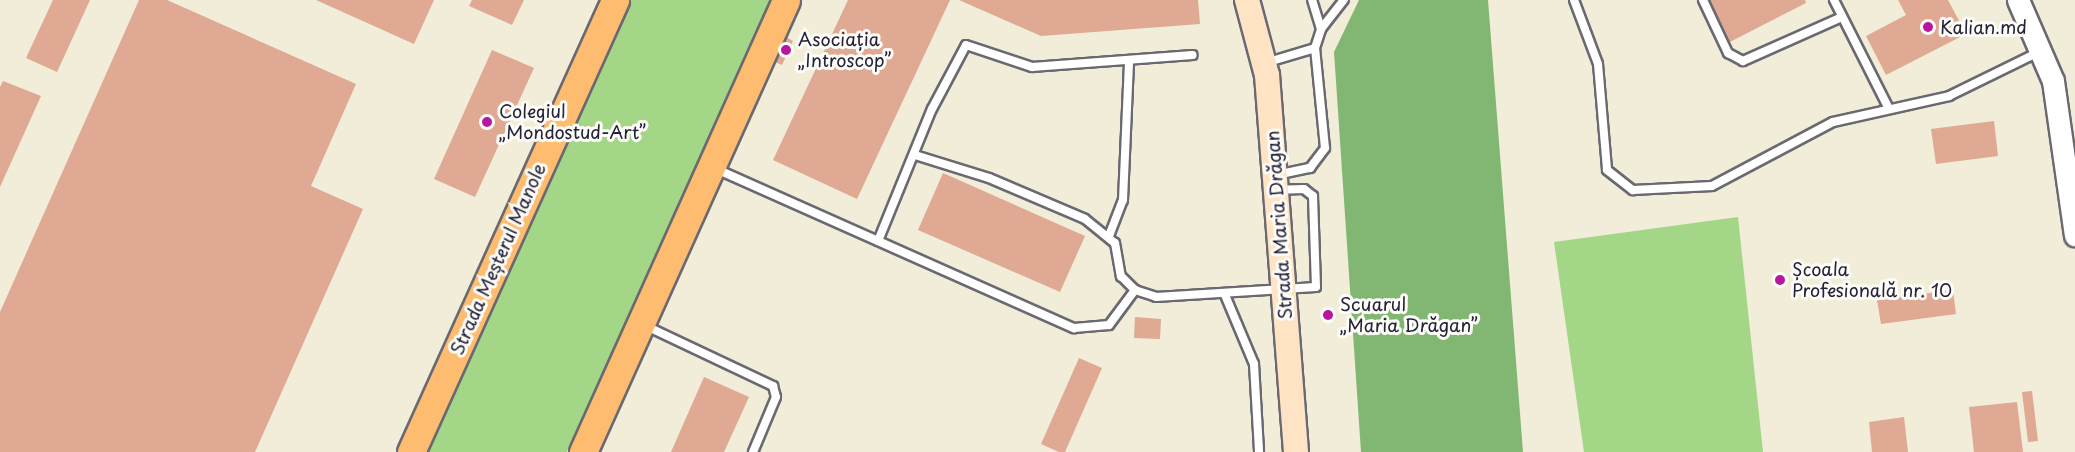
<!DOCTYPE html>
<html>
<head>
<meta charset="utf-8">
<style>
	body { margin:0 }
	#map { position:relative; width:2075px; height:452px; overflow:hidden; background:#f1edd8; font-family:"Playpen Sans",sans-serif }
	div>[style] { position:absolute }
	.green>* { inset:0; background:#a3d686 }
	.forest>* { inset:0; background:#82b773 }
	.building>* { inset:0; background:#dfa994 }
	.roads { filter:drop-shadow(2px 0 #6a6972) drop-shadow(-2px 0 #6a6972) drop-shadow(0 2px #6a6972) drop-shadow(0 -2px #6a6972) }
	.service>* { height:8px; margin:-4px; padding:0 4px; transform-origin:4px; border-radius:4px; background:#fff }
	.tertiary>* { height:21px; margin:-10.5px; padding:0 10.5px; transform-origin:10.5px; border-radius:10.5px; background:#fff }
	.secondary>* { height:24px; margin:-12px; padding:0 12px; transform-origin:12px; border-radius:12px; background:#fee4c5 }
	.primary>* { height:27px; margin:-13.5px; padding:0 13.5px; transform-origin:13.5px; border-radius:13.5px; background:#fdbc6f }
	.dots>* { width:16px; height:16px; translate:-50% -50%; box-sizing:border-box; border:3px solid #fdfcf7; border-radius:50% }
	span { translate:-50% -50%; white-space:nowrap; text-align:center; line-height:1.15; -webkit-text-stroke:6px #fdfcf7; paint-order:stroke }
	.poi-label { font-size:18px; color:#22223b }
	.left { translate:0 -50%; text-align:left }
	.street-label { font-size:18px; color:#22223b }
</style>
</head>
<body>
<div id="map">
	<div class="green">
		<div style="clip-path:polygon(632px 0,771px 0,567px 452px,427px 452px)"></div>
		<div style="clip-path:polygon(1738px 217px,1763px 452px,1584px 452px,1554px 242px)"></div>
	</div>
	<div class="forest">
		<div style="clip-path:polygon(1359px 0,1488px 0,1523px 452px,1361px 452px,1334px 52px)"></div>
	</div>
	<div class="building">
		<div style="clip-path:polygon(53px 0,90px 0,57px 72px,26px 58px)"></div>
		<div style="clip-path:polygon(139px 0,167px 0,356px 84px,311px 186px,363px 209px,255px 452px,0 452px,0 312px)"></div>
		<div style="clip-path:polygon(316px 0,434px 0,414px 44px)"></div>
		<div style="clip-path:polygon(472px 0,524px 0,512px 25px,469px 6px)"></div>
		<div style="clip-path:polygon(848px 0,950px 0,857px 199px,773px 160px)"></div>
		<div style="clip-path:polygon(959px 0,1198px 0,1200px 24px,1041px 36px)"></div>
		<div style="clip-path:polygon(1698px 0,1805px 0,1806px 3px,1722px 46px)"></div>
		<div style="clip-path:polygon(1898px 0,1948px 0,1966px 34px,1886px 75px,1866px 36px,1906px 15px)"></div>
		<div style="clip-path:polygon(786px 37px,793px 41px,782px 65px,775px 62px)"></div>
		<div style="clip-path:polygon(492px 50px,534px 68px,475px 197px,434px 179px)"></div>
		<div style="clip-path:polygon(3px 81px,41px 96px,0 187px,0 87px)"></div>
		<div style="clip-path:polygon(1994px 121px,1998px 156px,1936px 164px,1931px 129px)"></div>
		<div style="clip-path:polygon(943px 173px,1085px 236px,1060px 292px,918px 230px)"></div>
		<div style="clip-path:polygon(1953px 290px,1956px 314px,1881px 324px,1877px 300px)"></div>
		<div style="clip-path:polygon(1135px 317px,1161px 319px,1160px 339px,1134px 338px)"></div>
		<div style="clip-path:polygon(1079px 358px,1102px 368px,1065px 452px,1059px 452px,1041px 444px)"></div>
		<div style="clip-path:polygon(704px 377px,749px 397px,724px 452px,671px 452px)"></div>
		<div style="clip-path:polygon(2032px 391px,2038px 441px,2028px 442px,2022px 392px)"></div>
		<div style="clip-path:polygon(2017px 402px,2023px 452px,1974px 452px,1969px 407px)"></div>
		<div style="clip-path:polygon(1904px 417px,1908px 452px,1872px 452px,1869px 422px)"></div>
	</div>
	<div class="roads">
		<div class="service">
			<div style="left:1574px;top:0;width:68px;rotate:69.4deg"></div>
			<div style="left:1598px;top:64px;width:106px;rotate:85.1deg"></div>
			<div style="left:1607px;top:170px;width:33px;rotate:38deg"></div>
			<div style="left:1633px;top:190px;width:79px;rotate:-2.9deg"></div>
			<div style="left:1712px;top:186px;width:137px;rotate:-27.9deg"></div>
			<div style="left:1833px;top:122px;width:119px;rotate:-12.6deg"></div>
			<div style="left:1949px;top:96px;width:100px;rotate:-26.1deg"></div>
			<div style="left:1703px;top:0;width:59px;rotate:64.7deg"></div>
			<div style="left:1728px;top:53px;width:17px;rotate:28deg"></div>
			<div style="left:1743px;top:61px;width:108px;rotate:-24deg"></div>
			<div style="left:1834px;top:0;width:120px;rotate:63.2deg"></div>
			<div style="left:1321px;top:29px;width:37px;rotate:-52deg"></div>
			<div style="left:1265px;top:63px;width:52px;rotate:-16.7deg"></div>
			<div style="left:1315px;top:48px;width:20px;rotate:-72deg"></div>
			<div style="left:1321px;top:29px;width:30px;rotate:-107deg"></div>
			<div style="left:915px;top:155px;width:77px;rotate:17.3deg"></div>
			<div style="left:989px;top:178px;width:104px;rotate:23.1deg"></div>
			<div style="left:1085px;top:219px;width:38px;rotate:39deg"></div>
			<div style="left:1115px;top:243px;width:34px;rotate:80deg"></div>
			<div style="left:1121px;top:276px;width:20px;rotate:45deg"></div>
			<div style="left:1135px;top:290px;width:22px;rotate:18deg"></div>
			<div style="left:1156px;top:297px;width:160px;rotate:-3.6deg"></div>
			<div style="left:1316px;top:287px;width:91px;rotate:-91.9deg"></div>
			<div style="left:1313px;top:196px;width:11px;rotate:-142deg"></div>
			<div style="left:1304px;top:189px;width:25px;rotate:178deg"></div>
			<div style="left:714px;top:168px;width:394px;rotate:24deg"></div>
			<div style="left:1074px;top:328px;width:35px;rotate:-5deg"></div>
			<div style="left:1109px;top:325px;width:44px;rotate:-53.4deg"></div>
			<div style="left:1276px;top:175px;width:35px;rotate:-12deg"></div>
			<div style="left:1310px;top:168px;width:25px;rotate:-53deg"></div>
			<div style="left:1325px;top:148px;width:100px;rotate:-95.7deg"></div>
			<div style="left:1109px;top:236px;width:39px;rotate:-69deg"></div>
			<div style="left:1123px;top:200px;width:139px;rotate:-87.5deg"></div>
			<div style="left:878px;top:241px;width:143px;rotate:-67.8deg"></div>
			<div style="left:932px;top:109px;width:72px;rotate:-62deg"></div>
			<div style="left:966px;top:45px;width:70px;rotate:18.4deg"></div>
			<div style="left:1032px;top:67px;width:161px;rotate:-4.3deg"></div>
			<div style="left:1225px;top:295px;width:75px;rotate:67.2deg"></div>
			<div style="left:1254px;top:364px;width:88px;rotate:86.7deg"></div>
			<div style="left:644px;top:325px;width:143px;rotate:25.3deg"></div>
			<div style="left:773px;top:386px;width:11px;rotate:75deg"></div>
			<div style="left:776px;top:397px;width:60px;rotate:112.7deg"></div>
		</div>
		<div class="tertiary">
			<div style="left:2018px;top:0;width:88px;rotate:66.6deg"></div>
			<div style="left:2053px;top:81px;width:156px;rotate:81.9deg"></div>
		</div>
		<div class="secondary">
			<div style="left:1247px;top:0;width:78px;rotate:75.1deg"></div>
			<div style="left:1267px;top:75px;width:378px;rotate:85.6deg"></div>
		</div>
		<div class="primary">
			<div style="left:411px;top:452px;width:496px;rotate:-65.7deg"></div>
			<div style="left:583px;top:452px;width:495px;rotate:-65.8deg"></div>
		</div>
	</div>
	<div class="dots">
		<div style="left:1928px;top:27px;background:#b5179e"></div>
		<div style="left:786px;top:50px;background:#b5179e"></div>
		<div style="left:487px;top:122px;background:#b5179e"></div>
		<div style="left:1780px;top:280px;background:#b5179e"></div>
		<div style="left:1328px;top:315px;background:#b5179e"></div>
	</div>
	<div class="poi-label">
		<span class="left" style="left:1940px;top:27px">Kalian.md</span>
		<span class="left" style="left:798px;top:50px">Asociația<br>„Introscop”</span>
		<span class="left" style="left:499px;top:122px">Colegiul<br>„Mondostud-Art”</span>
		<span class="left" style="left:1792px;top:280px">Școala<br>Profesională nr. 10</span>
		<span class="left" style="left:1340px;top:315px">Scuarul<br>„Maria Drăgan”</span>
	</div>
	<div class="street-label">
		<span style="left:1279px;top:225px;rotate:-94deg">Strada Maria Drăgan</span>
		<span style="left:498px;top:259px;rotate:-66deg">Strada Meșterul Manole</span>
	</div>
</div>
</body>
</html>
